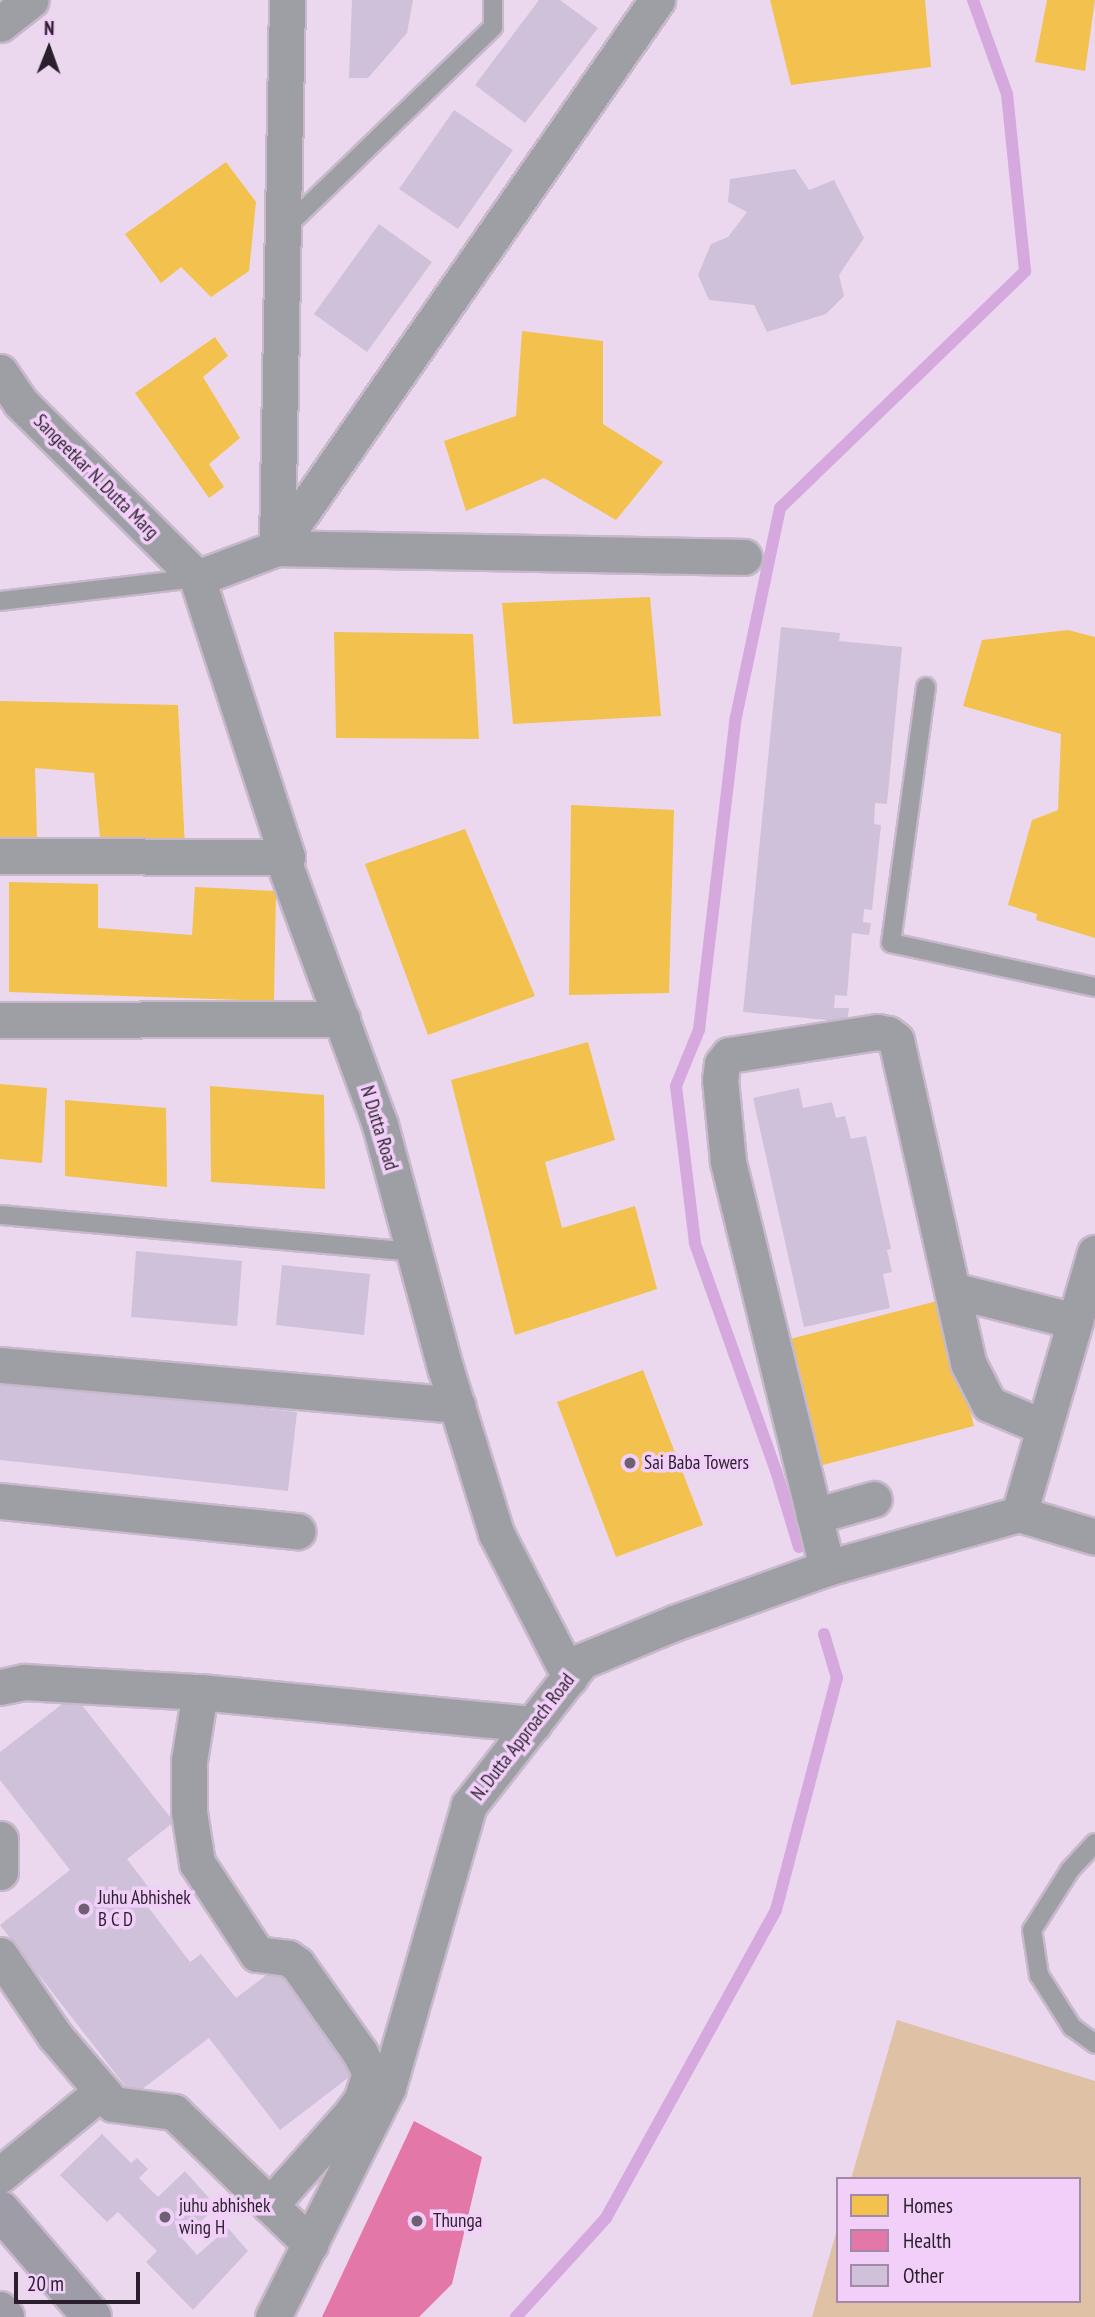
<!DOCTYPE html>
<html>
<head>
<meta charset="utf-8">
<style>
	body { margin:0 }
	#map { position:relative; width:1095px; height:2317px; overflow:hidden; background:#ebd8ef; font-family:"PT Sans Narrow",sans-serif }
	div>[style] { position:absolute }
	.green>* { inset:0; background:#dfc1a6 }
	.homes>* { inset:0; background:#f2c14e }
	.health>* { inset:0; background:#e377a8 }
	.stream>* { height:12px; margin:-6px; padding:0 6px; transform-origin:6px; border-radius:6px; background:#d5a8de }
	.building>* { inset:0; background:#cfc1d9 }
	.roads { filter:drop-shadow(2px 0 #c7b8cb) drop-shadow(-2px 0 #c7b8cb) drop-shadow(0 2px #c7b8cb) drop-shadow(0 -2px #c7b8cb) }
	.lane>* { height:18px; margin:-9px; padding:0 9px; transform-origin:9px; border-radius:9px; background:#9e9fa5 }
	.street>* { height:35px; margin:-17.5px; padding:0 17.5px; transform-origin:17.5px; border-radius:17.5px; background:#9e9fa5 }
	.secondary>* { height:38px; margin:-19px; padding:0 19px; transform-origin:19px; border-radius:19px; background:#9e9da7 }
	.dots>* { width:19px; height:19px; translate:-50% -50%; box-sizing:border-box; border:4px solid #f1cff8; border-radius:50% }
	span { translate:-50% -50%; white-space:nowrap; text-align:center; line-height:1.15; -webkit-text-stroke:7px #f1cff8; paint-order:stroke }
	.street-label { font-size:19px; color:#2b1f2e }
	.poi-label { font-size:19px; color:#2b1f2e }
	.left { translate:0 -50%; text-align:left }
	.legend { position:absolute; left:836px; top:2177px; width:245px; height:126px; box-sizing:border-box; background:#f1cff8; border:2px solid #a289a7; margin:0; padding:9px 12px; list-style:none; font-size:21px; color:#2b1f2e }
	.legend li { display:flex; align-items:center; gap:14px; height:35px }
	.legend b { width:35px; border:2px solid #a289a7 }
	.north { position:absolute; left:14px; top:14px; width:70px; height:70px; -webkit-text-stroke:5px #f1cff8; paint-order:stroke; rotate:1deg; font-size:19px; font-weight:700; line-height:28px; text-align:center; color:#2b1f2e }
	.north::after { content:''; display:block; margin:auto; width:24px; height:32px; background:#2b1f2e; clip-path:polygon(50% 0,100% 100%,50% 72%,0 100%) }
	.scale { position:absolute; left:14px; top:2272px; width:126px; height:32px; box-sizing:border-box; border:4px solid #2b1f2e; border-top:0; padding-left:9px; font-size:21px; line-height:24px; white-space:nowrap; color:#2b1f2e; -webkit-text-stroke:5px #f1cff8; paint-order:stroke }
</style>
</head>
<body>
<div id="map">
	<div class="green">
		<div style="clip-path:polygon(897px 2020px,1095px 2081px,1095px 2317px,812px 2317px,838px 2226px,838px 2301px,1079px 2301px,1079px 2179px,851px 2179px)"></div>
	</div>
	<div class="homes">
		<div style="clip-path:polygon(770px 0,925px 0,931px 67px,791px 85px)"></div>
		<div style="clip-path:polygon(1047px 0,1095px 0,1085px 71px,1035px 62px)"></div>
		<div style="clip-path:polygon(226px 162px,256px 202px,249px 271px,211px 297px,181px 267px,161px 283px,125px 234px)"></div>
		<div style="clip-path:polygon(522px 331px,603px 341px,603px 424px,663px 462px,616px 520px,544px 478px,466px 511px,444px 441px,516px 416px)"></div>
		<div style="clip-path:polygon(215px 337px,228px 356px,203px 377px,240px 438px,209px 464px,224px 487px,209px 498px,135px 393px)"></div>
		<div style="clip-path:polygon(650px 597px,661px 716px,513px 724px,502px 603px)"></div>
		<div style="clip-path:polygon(1068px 630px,1095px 637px,1095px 938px,1036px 920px,1037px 914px,1008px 905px,1032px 820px,1058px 810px,1061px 734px,963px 706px,982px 640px)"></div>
		<div style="clip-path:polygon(334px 632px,473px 634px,479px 739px,336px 738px)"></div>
		<div style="clip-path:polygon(0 701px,178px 705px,185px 849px,101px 849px,94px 773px,35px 768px,37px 839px,0 840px)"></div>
		<div style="clip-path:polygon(571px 805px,674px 810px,669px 993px,569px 995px)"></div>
		<div style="clip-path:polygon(465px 829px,535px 996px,428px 1035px,365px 864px)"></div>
		<div style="clip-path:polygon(9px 882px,98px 884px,98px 928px,192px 935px,195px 887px,276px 891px,274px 1001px,9px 992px)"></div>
		<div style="clip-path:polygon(588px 1042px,615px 1140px,545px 1162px,562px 1228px,635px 1206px,657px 1289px,515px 1335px,451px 1080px)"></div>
		<div style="clip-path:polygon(0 1084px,47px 1088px,42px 1163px,0 1159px)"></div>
		<div style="clip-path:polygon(210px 1086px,324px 1095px,325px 1189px,211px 1182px)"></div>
		<div style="clip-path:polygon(65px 1100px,166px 1108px,167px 1187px,65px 1176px)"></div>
		<div style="clip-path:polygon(941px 1300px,974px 1426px,819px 1466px,786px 1340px)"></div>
		<div style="clip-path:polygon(643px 1370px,703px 1525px,616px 1557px,557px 1402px)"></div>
	</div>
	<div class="health">
		<div style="clip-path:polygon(414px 2121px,482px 2157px,452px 2284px,419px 2317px,322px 2317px)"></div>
	</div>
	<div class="stream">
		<div style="left:799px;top:1547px;width:79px;rotate:-106.8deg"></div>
		<div style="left:776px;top:1471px;width:242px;rotate:-109.6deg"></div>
		<div style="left:695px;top:1243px;width:158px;rotate:-96.9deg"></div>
		<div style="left:676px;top:1086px;width:61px;rotate:-67.7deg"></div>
		<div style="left:699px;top:1030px;width:315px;rotate:-83.3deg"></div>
		<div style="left:736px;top:717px;width:214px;rotate:-78.1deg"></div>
		<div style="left:780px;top:508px;width:341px;rotate:-44deg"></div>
		<div style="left:1025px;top:271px;width:178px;rotate:-95.8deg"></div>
		<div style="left:1007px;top:94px;width:100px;rotate:-109.9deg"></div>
		<div style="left:516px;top:2317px;width:134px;rotate:-47.7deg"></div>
		<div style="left:606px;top:2218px;width:352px;rotate:-61.1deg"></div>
		<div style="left:776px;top:1910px;width:240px;rotate:-75.3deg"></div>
		<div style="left:837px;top:1678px;width:46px;rotate:-106.5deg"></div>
	</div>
	<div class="building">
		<div style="clip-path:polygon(352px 0,413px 0,407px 33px,368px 78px,349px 78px)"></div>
		<div style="clip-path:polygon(539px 0,560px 0,598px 28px,525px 123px,475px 85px)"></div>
		<div style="clip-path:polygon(454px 110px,513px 150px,458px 229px,399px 189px)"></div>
		<div style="clip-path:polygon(795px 169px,809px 190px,834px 180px,864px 238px,839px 275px,844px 296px,826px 314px,767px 332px,754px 305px,709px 300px,698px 275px,711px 244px,728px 237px,747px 212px,728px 202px,730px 179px)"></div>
		<div style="clip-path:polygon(379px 224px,432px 262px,367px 352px,314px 314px)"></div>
		<div style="clip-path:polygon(781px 627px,840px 633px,839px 641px,902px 647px,887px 804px,875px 803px,874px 824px,881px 825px,872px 910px,864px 909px,863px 922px,871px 923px,869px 935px,852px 933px,847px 996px,835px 995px,834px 1008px,849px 1008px,847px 1022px,743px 1012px)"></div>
		<div style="clip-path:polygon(799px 1088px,803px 1108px,832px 1102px,836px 1118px,845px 1116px,851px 1139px,866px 1136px,891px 1249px,887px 1250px,892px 1272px,883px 1274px,890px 1308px,804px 1327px,753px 1098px)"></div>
		<div style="clip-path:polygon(136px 1251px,242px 1261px,237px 1326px,131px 1317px)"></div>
		<div style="clip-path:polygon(282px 1265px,370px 1274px,364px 1335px,276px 1325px)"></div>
		<div style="clip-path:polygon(0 1381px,297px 1412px,288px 1491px,0 1460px)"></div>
		<div style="clip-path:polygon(74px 1695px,174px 1822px,127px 1859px,149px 1888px,139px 1895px,190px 1962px,201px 1954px,236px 1998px,277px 1967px,357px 2071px,280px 2130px,209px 2038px,133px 2096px,0 1925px,70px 1870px,0 1780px,0 1752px)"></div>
		<div style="clip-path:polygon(102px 2134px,131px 2163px,137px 2158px,148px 2169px,139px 2178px,158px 2197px,185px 2171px,217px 2207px,182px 2238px,197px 2255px,228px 2228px,248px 2251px,193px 2310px,146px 2262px,157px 2251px,118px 2212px,107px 2222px,60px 2175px)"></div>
	</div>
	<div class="roads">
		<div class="lane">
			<div style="left:286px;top:227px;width:288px;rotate:-44deg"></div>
			<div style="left:493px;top:27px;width:27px;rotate:-90deg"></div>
			<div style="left:0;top:601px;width:198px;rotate:-6.7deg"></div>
			<div style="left:926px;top:687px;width:258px;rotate:97.8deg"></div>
			<div style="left:891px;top:943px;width:209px;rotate:12.2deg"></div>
			<div style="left:0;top:1215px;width:417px;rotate:5.1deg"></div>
			<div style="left:1095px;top:1843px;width:37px;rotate:133deg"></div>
			<div style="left:1070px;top:1870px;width:71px;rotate:122.3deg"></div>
			<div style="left:1032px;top:1930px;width:46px;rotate:81.2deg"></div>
			<div style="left:1039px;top:1975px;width:62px;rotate:57.6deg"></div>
			<div style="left:1072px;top:2027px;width:29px;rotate:36deg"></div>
		</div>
		<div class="street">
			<div style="left:287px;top:0;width:548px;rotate:91.05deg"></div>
			<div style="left:277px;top:548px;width:467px;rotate:1.1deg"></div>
			<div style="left:0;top:24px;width:39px;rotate:-38deg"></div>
			<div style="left:0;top:372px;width:36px;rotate:56deg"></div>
			<div style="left:20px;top:402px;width:250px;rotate:44.8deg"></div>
			<div style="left:197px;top:578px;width:293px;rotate:72.1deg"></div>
			<div style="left:287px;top:857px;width:5px;rotate:143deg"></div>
			<div style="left:283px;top:860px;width:282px;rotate:69.9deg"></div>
			<div style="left:380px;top:1125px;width:251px;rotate:75deg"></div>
			<div style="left:445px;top:1367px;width:174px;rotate:72.9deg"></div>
			<div style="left:496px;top:1533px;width:162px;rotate:62.8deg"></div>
			<div style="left:197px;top:578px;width:85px;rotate:-20.6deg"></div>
			<div style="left:277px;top:548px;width:667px;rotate:-55.26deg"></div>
			<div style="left:0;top:856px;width:287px;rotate:0.2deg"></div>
			<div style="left:0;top:1020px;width:342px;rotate:-0.2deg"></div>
			<div style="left:952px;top:1290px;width:127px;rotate:14.1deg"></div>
			<div style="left:0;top:1365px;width:459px;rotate:5deg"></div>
			<div style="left:0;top:1501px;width:299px;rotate:5.8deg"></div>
			<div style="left:1019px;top:1514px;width:272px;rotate:-73.8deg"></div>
			<div style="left:814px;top:1516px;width:62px;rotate:-15.8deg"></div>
			<div style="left:827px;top:1568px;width:419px;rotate:-103.7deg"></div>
			<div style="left:728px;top:1161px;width:81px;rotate:-95.6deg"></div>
			<div style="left:720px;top:1080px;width:16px;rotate:-83deg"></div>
			<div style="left:722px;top:1064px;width:11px;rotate:-52deg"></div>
			<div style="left:729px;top:1055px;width:150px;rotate:-8.8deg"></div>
			<div style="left:877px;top:1032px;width:11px;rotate:10deg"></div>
			<div style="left:888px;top:1034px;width:10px;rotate:37deg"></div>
			<div style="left:896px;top:1040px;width:331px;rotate:77.4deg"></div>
			<div style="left:968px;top:1363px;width:46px;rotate:62.9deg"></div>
			<div style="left:989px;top:1404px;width:59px;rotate:23.1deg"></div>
			<div style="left:0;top:1687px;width:25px;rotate:-12deg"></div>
			<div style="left:24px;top:1682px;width:176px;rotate:3.3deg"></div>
			<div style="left:200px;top:1692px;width:335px;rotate:5.5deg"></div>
			<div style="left:200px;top:1692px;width:70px;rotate:99.1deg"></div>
			<div style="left:189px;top:1761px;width:51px;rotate:90deg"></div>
			<div style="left:189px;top:1812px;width:52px;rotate:81.1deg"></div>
			<div style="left:197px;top:1863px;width:109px;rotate:56.6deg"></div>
			<div style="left:257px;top:1954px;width:31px;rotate:7deg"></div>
			<div style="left:288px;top:1958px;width:11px;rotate:34deg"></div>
			<div style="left:297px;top:1964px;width:109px;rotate:54.7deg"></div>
			<div style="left:360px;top:2053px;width:22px;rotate:63deg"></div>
			<div style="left:370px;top:2073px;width:28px;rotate:108deg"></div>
			<div style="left:361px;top:2100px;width:17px;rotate:126deg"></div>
			<div style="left:351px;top:2114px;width:122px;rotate:131.7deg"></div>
			<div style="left:0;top:1839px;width:33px;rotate:90deg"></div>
			<div style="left:0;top:1955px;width:98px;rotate:55.8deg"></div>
			<div style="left:55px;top:2036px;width:89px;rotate:49.5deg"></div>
			<div style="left:113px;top:2104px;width:62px;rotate:7.5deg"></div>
			<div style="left:174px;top:2112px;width:190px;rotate:44.1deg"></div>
			<div style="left:0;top:2175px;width:132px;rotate:-39.5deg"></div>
			<div style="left:273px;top:2317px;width:257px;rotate:-63.4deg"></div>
			<div style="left:388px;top:2087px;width:293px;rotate:-74deg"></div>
			<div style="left:469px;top:1805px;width:183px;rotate:-51.9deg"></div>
			<div style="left:582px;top:1661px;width:100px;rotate:-22.4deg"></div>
			<div style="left:674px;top:1623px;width:163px;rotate:-19.8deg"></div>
			<div style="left:827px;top:1568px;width:199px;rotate:-15.7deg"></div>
			<div style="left:1019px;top:1514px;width:79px;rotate:16.8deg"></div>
		</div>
		<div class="secondary">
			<div style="left:0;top:2210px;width:141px;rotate:49.3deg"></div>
			<div style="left:0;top:2311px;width:8px;rotate:50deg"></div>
		</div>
	</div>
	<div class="dots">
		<div style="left:630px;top:1463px;background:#6e6072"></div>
		<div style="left:84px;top:1909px;background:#6e6072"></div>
		<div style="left:165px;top:2217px;background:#6e6072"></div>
		<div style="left:417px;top:2221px;background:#6e6072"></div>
	</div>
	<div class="street-label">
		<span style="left:96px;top:477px;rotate:45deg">Sangeetkar N. Dutta Marg</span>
		<span style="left:379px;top:1128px;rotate:73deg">N Dutta Road</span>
		<span style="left:523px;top:1737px;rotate:-52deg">N. Dutta Approach Road</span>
	</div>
	<div class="poi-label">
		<span class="left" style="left:644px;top:1463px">Sai Baba Towers</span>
		<span class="left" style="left:98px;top:1909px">Juhu Abhishek<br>B C D</span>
		<span class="left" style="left:179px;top:2217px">juhu abhishek<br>wing H</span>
		<span class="left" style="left:433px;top:2221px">Thunga</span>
	</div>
	<ul class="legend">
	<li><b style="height:19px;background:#f2c14e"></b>Homes</li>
	<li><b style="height:19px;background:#e377a8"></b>Health</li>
	<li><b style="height:19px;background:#cfc1d9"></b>Other</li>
	</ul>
	<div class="north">N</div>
	<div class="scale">20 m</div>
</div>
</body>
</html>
